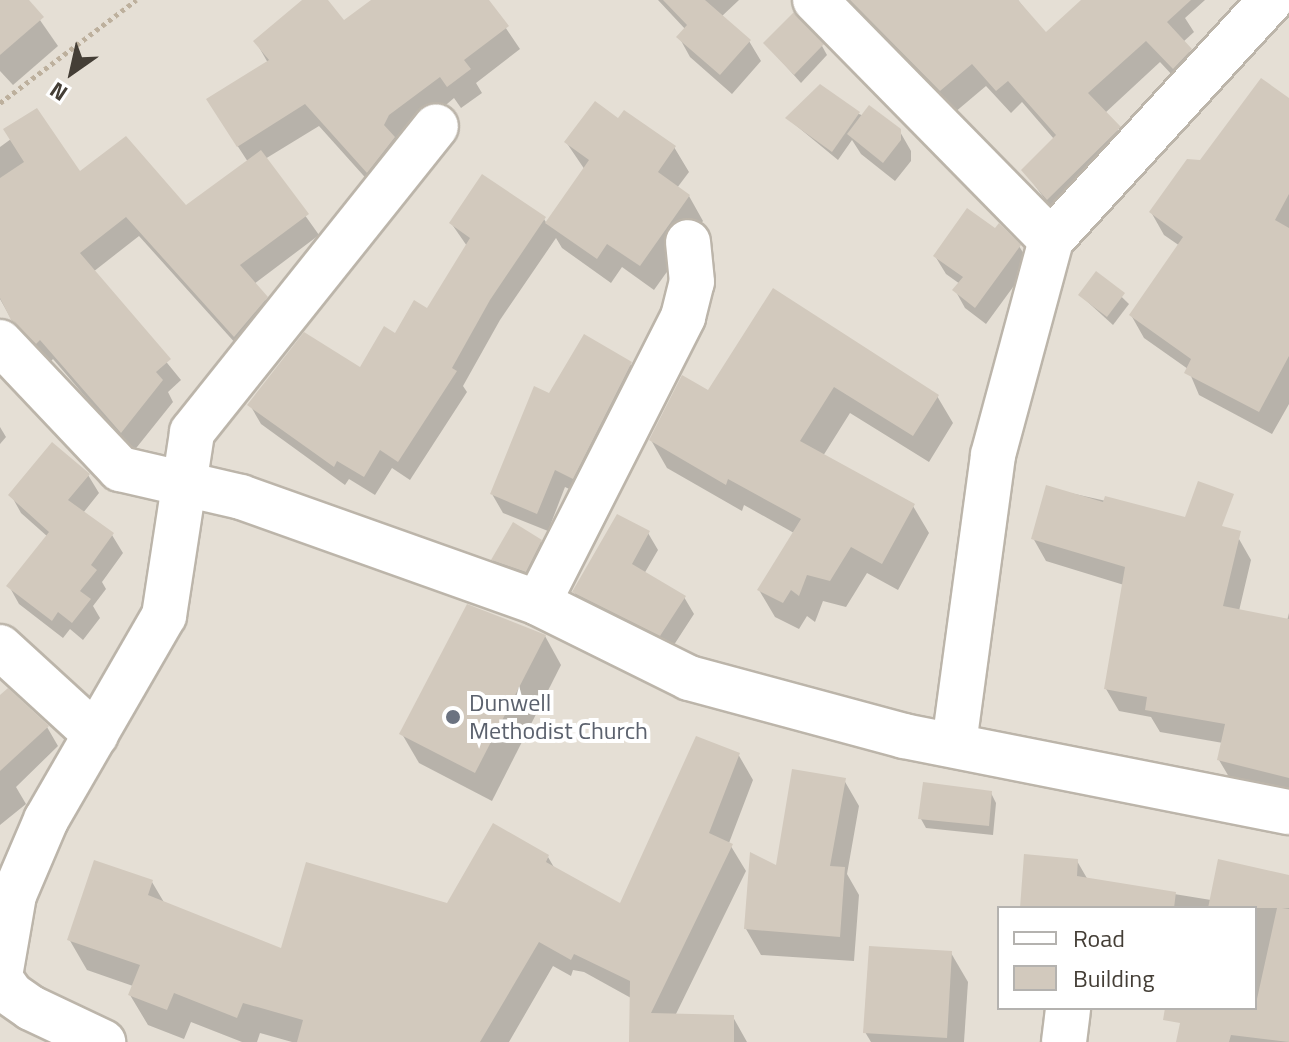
<!DOCTYPE html>
<html>
<head>
<meta charset="utf-8">
<style>
	body { margin:0 }
	#map { position:relative; width:1289px; height:1042px; overflow:hidden; background:#f2eee7; font-family:"Titillium Web",sans-serif }
	div>[style] { position:absolute }
	.residential>* { inset:0; background:#e5dfd5 }
	.shadow>* { inset:0; background:#0003 }
	.building>* { inset:0; background:#d2c9bd }
	.path>* { height:5px; margin-top:-2.5px; transform-origin:0; background:repeating-linear-gradient(90deg,#bdb09d 0 4px,transparent 0 8px) }
	.roads { filter:drop-shadow(2px 0 #bcb5aa) drop-shadow(-2px 0 #bcb5aa) drop-shadow(0 2px #bcb5aa) drop-shadow(0 -2px #bcb5aa) }
	.minor>* { height:44px; margin:-22px; padding:0 22px; transform-origin:22px; border-radius:22px; background:#fff }
	.dots>* { width:22px; height:22px; translate:-50% -50%; box-sizing:border-box; border:4px solid #fff; border-radius:50% }
	span { translate:-50% -50%; white-space:nowrap; text-align:center; line-height:1.15; -webkit-text-stroke:8px #fff; paint-order:stroke }
	.worship-label { font-size:24px; color:#5b616d }
	.left { translate:0 -50%; text-align:left }
	.legend { position:absolute; left:997px; top:906px; width:260px; height:104px; box-sizing:border-box; background:#fff; border:2px solid #b4b2af; margin:0; padding:10px 14px; list-style:none; font-size:24px; color:#443e36 }
	.legend li { display:flex; align-items:center; gap:16px; height:40px }
	.legend b { width:40px; border:2px solid #b4b2af }
	.north { position:absolute; left:32px; top:32px; width:80px; height:80px; -webkit-text-stroke:6px #fff; paint-order:stroke; rotate:214deg; font-size:22px; font-weight:700; line-height:32px; text-align:center; color:#443e36 }
	.north::after { content:''; display:block; margin:auto; width:28px; height:36px; background:#443e36; clip-path:polygon(50% 0,100% 100%,50% 72%,0 100%) }
</style>
</head>
<body>
<div id="map">
	<div class="residential">
		<div style="clip-path:polygon(evenodd,0 0,1289px 0,1289px 1042px,0 1042px,0 0,999px 908px,1255px 908px,1255px 1008px,999px 1008px,999px 908px)"></div>
	</div>
	<div class="shadow">
		<div style="clip-path:polygon(0 0,26px 0,58px 46px,13px 85px,0 71px)"></div>
		<div style="clip-path:polygon(305px 0,325px 0,344px 23px,374px 0,487px 0,520px 49px,476px 83px,482px 93px,461px 108px,454px 98px,398px 146px,380px 194px,319px 126px,265px 159px,319px 235px,254px 284px,278px 318px,246px 355px,139px 236px,93px 272px,181px 380px,168px 392px,173px 402px,133px 452px,53px 359px,49px 363px,22px 338px,0 299px,0 147px,11px 139px,79px 174px,185px 208px,248px 162px,222px 122px,268px 63px,256px 42px)"></div>
		<div style="clip-path:polygon(658px 0,739px 0,721px 17px,749px 41px,761px 61px,732px 94px,690px 57px,679px 37px,686px 30px)"></div>
		<div style="clip-path:polygon(842px 0,1018px 0,1046px 35px,1084px 0,1205px 0,1185px 18px,1194px 32px,1183px 42px,1204px 73px,1187px 91px,1160px 62px,1105px 113px,1133px 151px,1061px 222px,1024px 170px,1054px 139px,1022px 102px,1011px 113px,986px 86px,954px 113px)"></div>
		<div style="clip-path:polygon(765px 43px,822px 46px,827px 55px,801px 83px)"></div>
		<div style="clip-path:polygon(1289px 103px,1289px 404px,1272px 434px,1199px 395px,1188px 369px,1144px 338px,1131px 315px,1180px 246px,1164px 235px,1151px 212px,1201px 162px)"></div>
		<div style="clip-path:polygon(859px 114px,899px 130px,911px 151px,911px 161px,895px 181px,861px 154px,852px 140px,838px 160px,787px 118px)"></div>
		<div style="clip-path:polygon(619px 121px,674px 147px,689px 172px,677px 188px,689px 196px,703px 221px,654px 290px,622px 267px,611px 283px,562px 248px,556px 238px,500px 320px,463px 386px,467px 392px,410px 480px,392px 468px,375px 495px,349px 479px,345px 485px,261px 424px,250px 405px,361px 370px,427px 311px,467px 246px,451px 223px,544px 219px,547px 224px,585px 170px,566px 142px)"></div>
		<div style="clip-path:polygon(1019px 246px,1030px 264px,986px 324px,965px 308px,955px 290px,960px 284px,946px 274px,935px 256px)"></div>
		<div style="clip-path:polygon(1097px 273px,1129px 304px,1113px 325px,1080px 295px)"></div>
		<div style="clip-path:polygon(774px 291px,937px 396px,953px 423px,929px 462px,850px 413px,823px 456px,913px 506px,929px 533px,898px 590px,867px 573px,846px 607px,823px 601px,815px 622px,807px 616px,799px 629px,775px 617px,759px 590px,794px 533px,744px 505px,742px 511px,667px 468px,651px 440px,709px 393px)"></div>
		<div style="clip-path:polygon(630px 364px,641px 383px,584px 496px,565px 487px,548px 531px,503px 513px,492px 494px,550px 395px)"></div>
		<div style="clip-path:polygon(0 427px,6px 437px,0 444px)"></div>
		<div style="clip-path:polygon(88px 475px,99px 493px,83px 513px,112px 535px,123px 553px,102px 582px,106px 589px,93px 606px,100px 618px,83px 640px,70px 629px,63px 638px,19px 604px,9px 586px,48px 537px,21px 513px,11px 495px)"></div>
		<div style="clip-path:polygon(1048px 488px,1200px 522px,1200px 593px,1239px 539px,1251px 560px,1239px 611px,1287px 621px,1289px 613px,1289px 795px,1232px 782px,1219px 760px,1223px 743px,1160px 732px,1151px 717px,1119px 711px,1106px 689px,1124px 585px,1046px 561px,1033px 538px)"></div>
		<div style="clip-path:polygon(648px 533px,658px 550px,644px 574px,684px 597px,694px 614px,670px 651px,584px 608px,574px 592px)"></div>
		<div style="clip-path:polygon(541px 541px,552px 561px,537px 591px,504px 579px,493px 560px)"></div>
		<div style="clip-path:polygon(545px 636px,561px 665px,492px 801px,419px 763px,402px 734px)"></div>
		<div style="clip-path:polygon(0 698px,47px 727px,58px 746px,16px 787px,26px 804px,0 825px)"></div>
		<div style="clip-path:polygon(738px 754px,753px 780px,729px 843px,746px 871px,675px 1016px,733px 1017px,747px 1042px,631px 1042px,631px 998px,584px 972px,573px 970px,571px 976px,553px 966px,509px 1042px,417px 1042px,548px 857px,555px 869px,621px 906px)"></div>
		<div style="clip-path:polygon(844px 780px,859px 806px,847px 874px,859px 895px,854px 961px,761px 955px,746px 929px,778px 868px)"></div>
		<div style="clip-path:polygon(991px 793px,996px 803px,993px 835px,926px 828px,921px 819px)"></div>
		<div style="clip-path:polygon(1077px 861px,1088px 880px,1211px 900px,1289px 877px,1289px 1042px,1179px 1042px,1185px 1008px,1255px 1008px,1255px 908px,1022px 908px)"></div>
		<div style="clip-path:polygon(152px 882px,165px 904px,387px 1042px,292px 1042px,260px 1033px,257px 1042px,242px 1042px,191px 1022px,184px 1039px,148px 1025px,130px 995px,133px 986px,87px 970px,69px 939px)"></div>
		<div style="clip-path:polygon(951px 953px,968px 982px,964px 1042px,871px 1042px,865px 1032px)"></div>
	</div>
	<div class="building">
		<div style="clip-path:polygon(0 0,29px 0,44px 17px,0 55px)"></div>
		<div style="clip-path:polygon(302px 0,328px 0,344px 20px,371px 0,489px 0,509px 26px,464px 60px,471px 69px,447px 87px,440px 77px,389px 115px,384px 125px,395px 137px,367px 173px,305px 104px,237px 147px,206px 99px,269px 60px,253px 41px)"></div>
		<div style="clip-path:polygon(663px 0,705px 0,751px 40px,720px 75px,676px 37px,687px 25px)"></div>
		<div style="clip-path:polygon(850px 0,1018px 0,1046px 32px,1081px 0,1191px 0,1167px 22px,1192px 49px,1173px 69px,1146px 41px,1088px 93px,1121px 127px,1047px 200px,1021px 170px,1056px 135px,1008px 81px,996px 91px,972px 64px,940px 91px)"></div>
		<div style="clip-path:polygon(794px 12px,824px 44px,794px 75px,763px 43px)"></div>
		<div style="clip-path:polygon(1261px 78px,1289px 98px,1289px 194px,1275px 220px,1289px 228px,1289px 356px,1259px 412px,1184px 373px,1191px 359px,1129px 315px,1183px 237px,1149px 212px,1187px 159px,1200px 160px)"></div>
		<div style="clip-path:polygon(820px 84px,860px 112px,832px 152px,785px 118px)"></div>
		<div style="clip-path:polygon(595px 101px,618px 118px,624px 110px,676px 146px,658px 172px,690px 195px,640px 266px,607px 244px,597px 259px,545px 223px,589px 160px,564px 142px)"></div>
		<div style="clip-path:polygon(869px 105px,901px 129px,901px 140px,883px 163px,847px 134px)"></div>
		<div style="clip-path:polygon(37px 108px,80px 171px,126px 136px,186px 205px,261px 150px,309px 214px,240px 265px,268px 297px,234px 337px,126px 217px,80px 253px,171px 359px,156px 372px,163px 380px,121px 433px,40px 340px,36px 344px,11px 320px,0 298px,0 178px,24px 162px,3px 129px)"></div>
		<div style="clip-path:polygon(482px 174px,546px 217px,490px 300px,452px 368px,457px 371px,398px 462px,380px 450px,364px 477px,337px 461px,334px 467px,247px 405px,304px 332px,360px 367px,384px 326px,395px 333px,414px 300px,427px 308px,470px 238px,449px 223px)"></div>
		<div style="clip-path:polygon(967px 208px,995px 228px,999px 223px,1021px 245px,975px 308px,952px 290px,963px 277px,933px 256px)"></div>
		<div style="clip-path:polygon(1096px 271px,1125px 293px,1107px 317px,1078px 295px)"></div>
		<div style="clip-path:polygon(773px 288px,939px 395px,913px 436px,834px 387px,800px 441px,915px 504px,882px 564px,851px 547px,830px 581px,807px 575px,799px 596px,791px 590px,783px 603px,757px 590px,801px 519px,728px 479px,726px 485px,649px 440px,682px 375px,708px 390px)"></div>
		<div style="clip-path:polygon(584px 334px,632px 362px,573px 479px,555px 470px,537px 514px,490px 494px,534px 386px,549px 393px)"></div>
		<div style="clip-path:polygon(52px 442px,90px 474px,68px 500px,114px 533px,91px 565px,97px 570px,80px 591px,91px 599px,72px 623px,58px 612px,52px 621px,6px 586px,49px 532px,8px 495px)"></div>
		<div style="clip-path:polygon(1198px 481px,1234px 494px,1222px 526px,1241px 531px,1223px 606px,1289px 619px,1289px 778px,1217px 760px,1225px 724px,1145px 710px,1147px 697px,1104px 689px,1125px 567px,1031px 539px,1046px 485px,1103px 502px,1105px 496px,1185px 517px)"></div>
		<div style="clip-path:polygon(617px 514px,650px 531px,632px 564px,686px 596px,660px 636px,572px 592px)"></div>
		<div style="clip-path:polygon(513px 522px,542px 540px,526px 572px,491px 560px)"></div>
		<div style="clip-path:polygon(467px 604px,546px 635px,475px 773px,399px 734px)"></div>
		<div style="clip-path:polygon(8px 688px,49px 726px,0 771px,0 695px)"></div>
		<div style="clip-path:polygon(696px 736px,740px 753px,709px 833px,733px 844px,651px 1013px,734px 1015px,734px 1042px,629px 1042px,630px 981px,574px 954px,571px 960px,539px 942px,480px 1042px,297px 1042px,303px 1020px,243px 1003px,237px 1018px,174px 993px,167px 1010px,128px 995px,140px 965px,67px 940px,94px 860px,153px 880px,148px 895px,281px 948px,306px 862px,447px 903px,493px 823px,549px 855px,546px 862px,620px 903px)"></div>
		<div style="clip-path:polygon(792px 769px,846px 778px,830px 866px,845px 867px,840px 937px,744px 929px,750px 852px,776px 865px)"></div>
		<div style="clip-path:polygon(923px 782px,992px 791px,989px 826px,918px 819px)"></div>
		<div style="clip-path:polygon(1024px 854px,1078px 859px,1077px 876px,1176px 892px,1174px 908px,1020px 908px)"></div>
		<div style="clip-path:polygon(1218px 859px,1289px 875px,1289px 908px,1282px 908px,1289px 909px,1289px 1042px,1231px 1035px,1229px 1042px,1176px 1042px,1180px 1023px,1163px 1020px,1165px 1008px,1255px 1008px,1277px 908px,1208px 908px)"></div>
		<div style="clip-path:polygon(869px 946px,952px 951px,947px 1038px,863px 1033px)"></div>
	</div>
	<div class="path">
		<div style="left:0;top:103px;width:171px;rotate:-37.1deg"></div>
	</div>
	<div class="roads">
		<div class="minor">
			<div style="left:815px;top:0;width:337px;rotate:45.5deg"></div>
			<div style="left:0;top:342px;width:175px;rotate:46.6deg"></div>
			<div style="left:120px;top:469px;width:124px;rotate:13deg"></div>
			<div style="left:241px;top:497px;width:315px;rotate:19.6deg"></div>
			<div style="left:538px;top:603px;width:169px;rotate:26.4deg"></div>
			<div style="left:689px;top:678px;width:223px;rotate:15.1deg"></div>
			<div style="left:904px;top:736px;width:392px;rotate:11.2deg"></div>
			<div style="left:538px;top:603px;width:321px;rotate:-63.1deg"></div>
			<div style="left:683px;top:317px;width:36px;rotate:-76deg"></div>
			<div style="left:692px;top:282px;width:40px;rotate:-95.7deg"></div>
			<div style="left:0;top:647px;width:130px;rotate:42.5deg"></div>
			<div style="left:954px;top:744px;width:292px;rotate:-82.3deg"></div>
			<div style="left:993px;top:455px;width:223px;rotate:-74.9deg"></div>
			<div style="left:1051px;top:240px;width:326px;rotate:-47.5deg"></div>
			<div style="left:0;top:976px;width:82px;rotate:-80.2deg"></div>
			<div style="left:14px;top:895px;width:82px;rotate:-66.9deg"></div>
			<div style="left:46px;top:820px;width:236px;rotate:-60deg"></div>
			<div style="left:164px;top:616px;width:186px;rotate:-81.3deg"></div>
			<div style="left:192px;top:432px;width:391px;rotate:-51.4deg"></div>
			<div style="left:0;top:978px;width:19px;rotate:55deg"></div>
			<div style="left:11px;top:994px;width:24px;rotate:35deg"></div>
			<div style="left:31px;top:1008px;width:80px;rotate:25.3deg"></div>
			<div style="left:1064px;top:1042px;width:34px;rotate:-83deg"></div>
		</div>
	</div>
	<div class="dots">
		<div style="left:453px;top:717px;background:#6b7280"></div>
	</div>
	<div class="worship-label">
		<span class="left" style="left:469px;top:717px">Dunwell<br>Methodist Church</span>
	</div>
	<ul class="legend">
	<li><b style="height:10px;background:#fff"></b>Road</li>
	<li><b style="height:22px;background:#d2c9bd"></b>Building</li>
	</ul>
	<div class="north">N</div>
</div>
</body>
</html>
